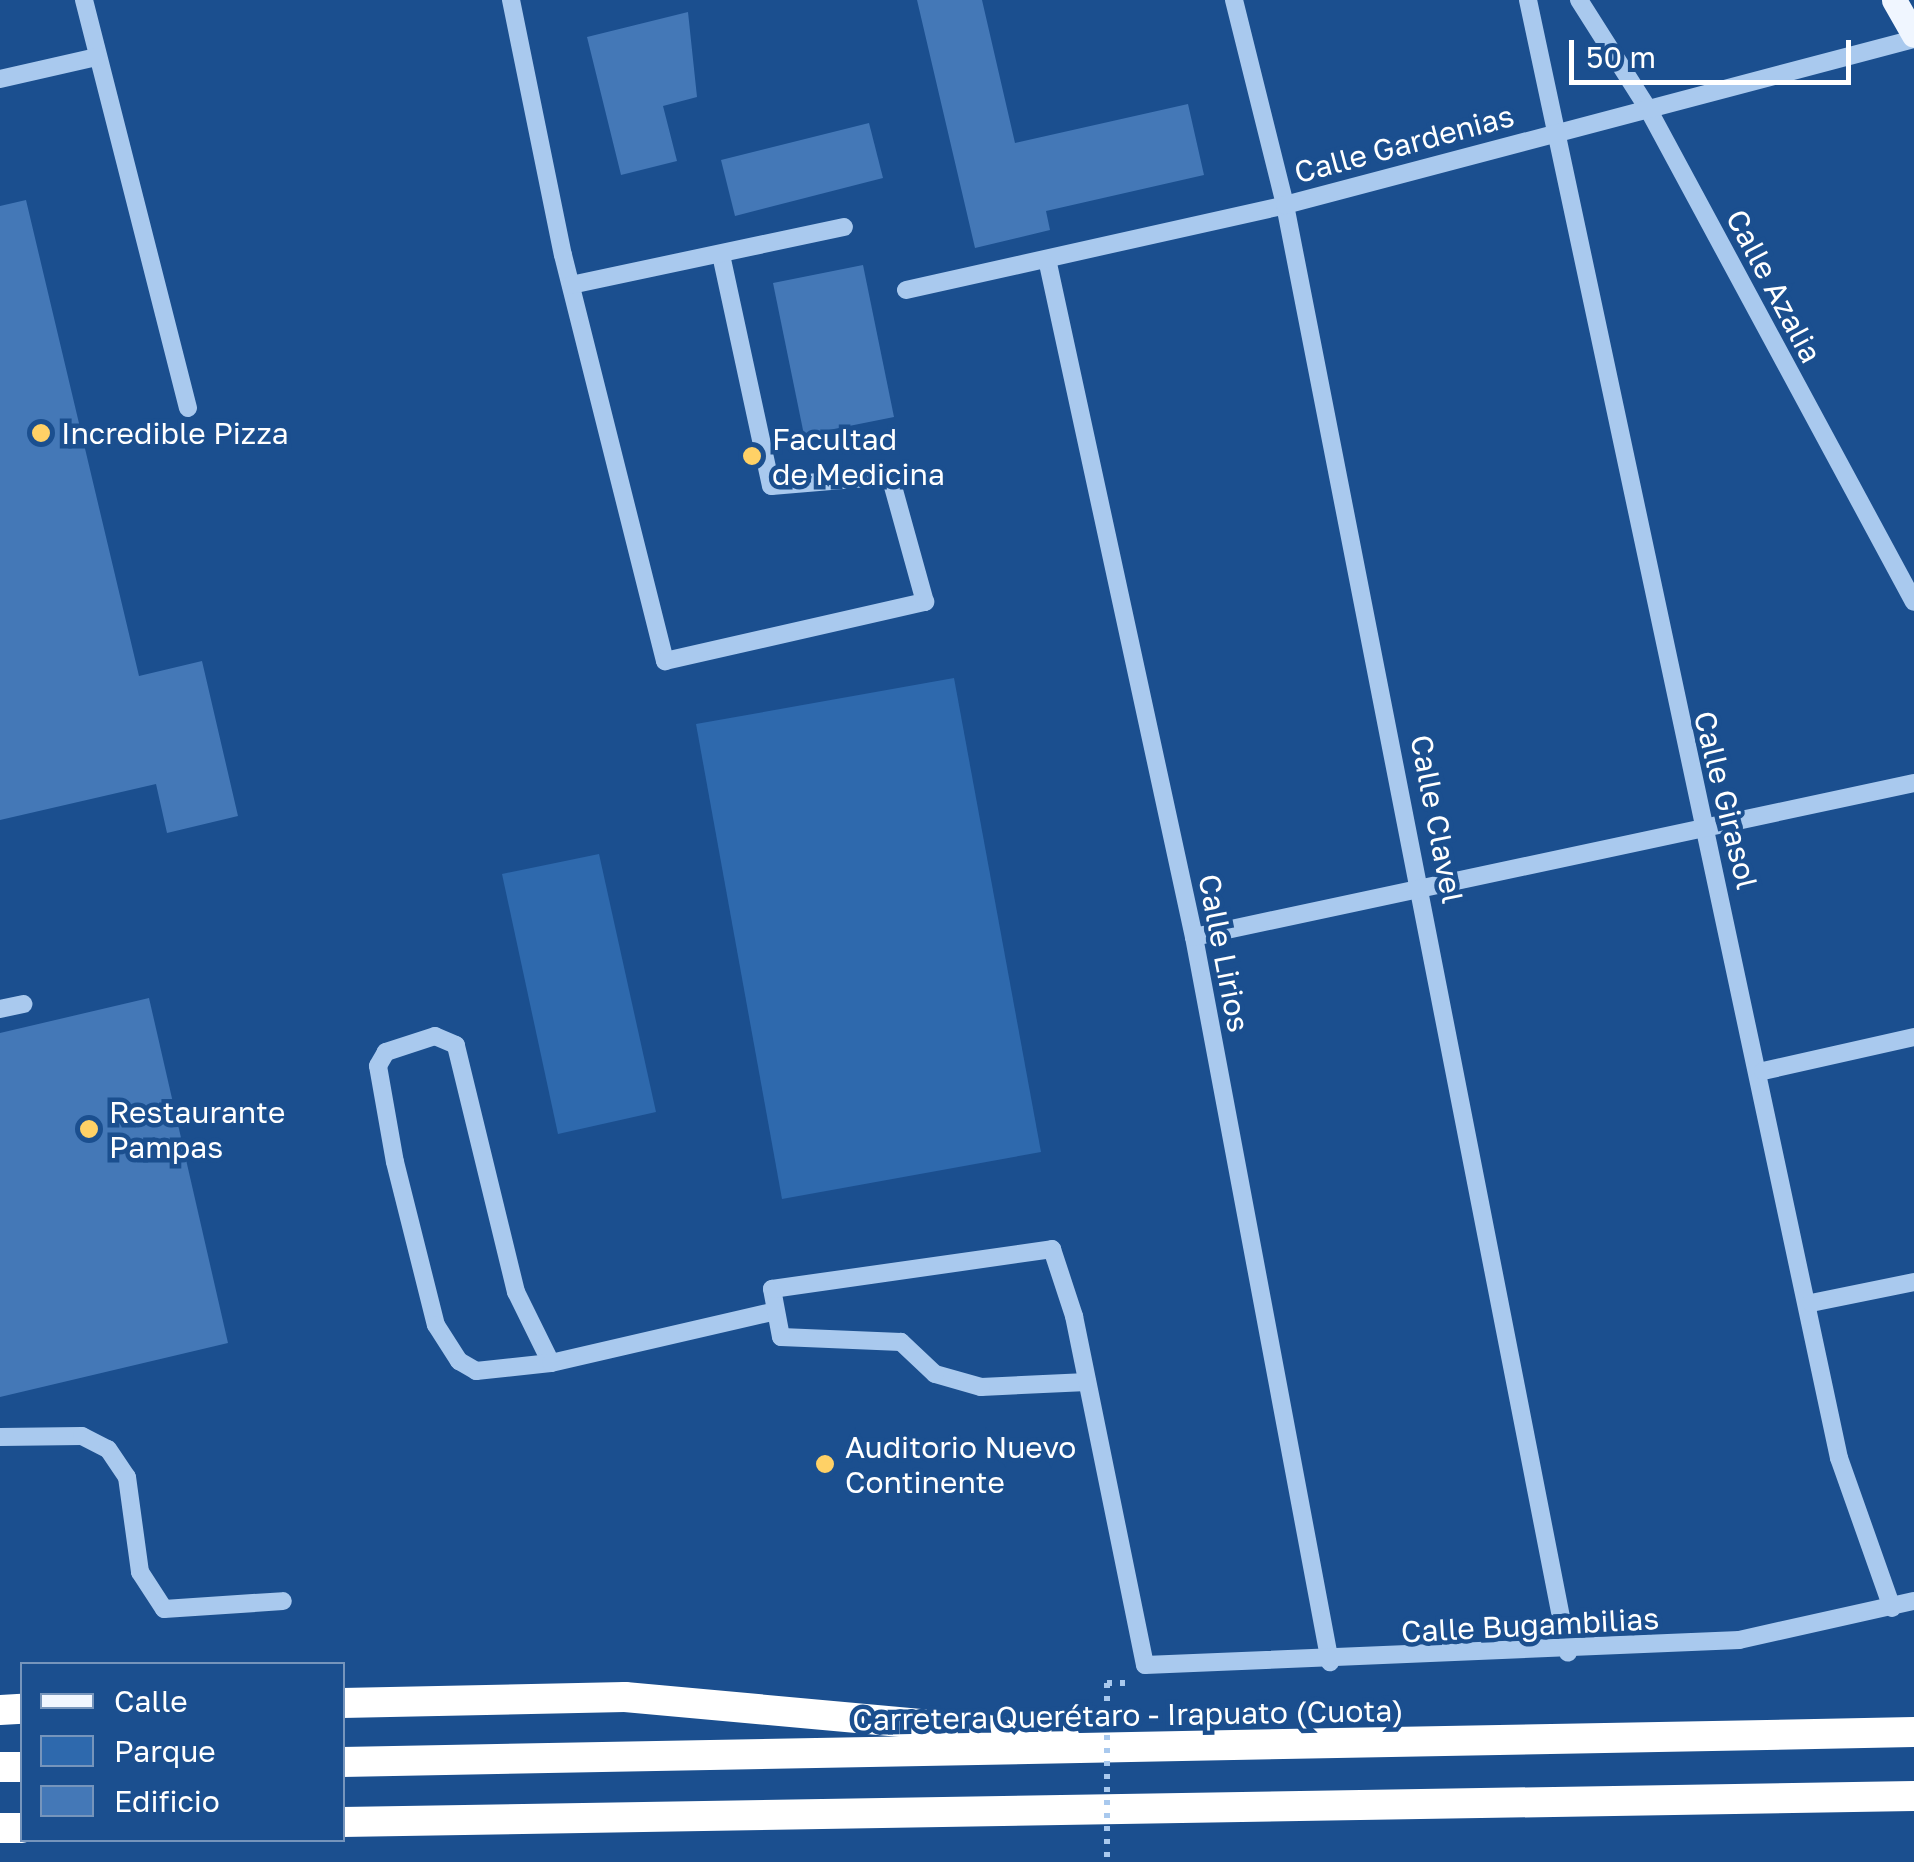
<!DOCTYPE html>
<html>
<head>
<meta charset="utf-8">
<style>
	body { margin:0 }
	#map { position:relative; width:1914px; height:1862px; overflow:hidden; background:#1b4f8f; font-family:"Golos Text",sans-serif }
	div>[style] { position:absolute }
	.green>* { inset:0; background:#2e69ad }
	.building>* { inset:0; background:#4478b7 }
	.path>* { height:6px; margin-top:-3px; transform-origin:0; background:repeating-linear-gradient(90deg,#a9c9ee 0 5px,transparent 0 13px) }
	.minor>* { height:18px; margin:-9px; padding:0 9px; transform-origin:9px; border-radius:9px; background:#a9c9ee }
	.major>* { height:25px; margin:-12.5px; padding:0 12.5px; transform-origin:12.5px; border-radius:12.5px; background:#f0f6ff }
	.highway>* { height:30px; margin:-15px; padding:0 15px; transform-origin:15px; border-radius:15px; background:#fff }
	.path-bridge>* { height:6px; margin-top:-3px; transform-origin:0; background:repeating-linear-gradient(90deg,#a9c9ee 0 5px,transparent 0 13px) }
	.dots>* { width:28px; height:28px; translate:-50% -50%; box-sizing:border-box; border:5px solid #1b4f8f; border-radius:50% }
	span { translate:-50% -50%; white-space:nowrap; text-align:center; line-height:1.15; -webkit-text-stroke:9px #1b4f8f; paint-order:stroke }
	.street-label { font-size:30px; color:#fff }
	.poi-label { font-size:30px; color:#fff }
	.left { translate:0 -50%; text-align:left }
	.legend { position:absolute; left:20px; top:1662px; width:325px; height:180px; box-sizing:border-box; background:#1b4f8f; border:2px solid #7695bc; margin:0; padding:12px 18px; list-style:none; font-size:30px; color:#fff }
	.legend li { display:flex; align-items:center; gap:20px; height:50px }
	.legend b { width:50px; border:2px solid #7695bc }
	.scale { position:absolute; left:1569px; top:40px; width:282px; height:45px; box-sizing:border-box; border:5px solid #fff; border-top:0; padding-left:12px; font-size:30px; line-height:35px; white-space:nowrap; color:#fff; -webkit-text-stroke:8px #1b4f8f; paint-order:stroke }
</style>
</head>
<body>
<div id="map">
	<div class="green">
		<div style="clip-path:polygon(954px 678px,1041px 1152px,782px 1199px,696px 724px)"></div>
		<div style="clip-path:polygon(599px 854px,656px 1112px,558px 1134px,502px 874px)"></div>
	</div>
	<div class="building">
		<div style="clip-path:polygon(917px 0,982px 0,1015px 143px,1188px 104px,1204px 175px,1046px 211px,1050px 230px,975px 248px)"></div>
		<div style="clip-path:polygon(688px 12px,697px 97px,663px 106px,677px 161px,621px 175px,587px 37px)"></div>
		<div style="clip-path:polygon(869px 123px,883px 178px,735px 216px,721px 160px)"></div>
		<div style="clip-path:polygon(26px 200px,139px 676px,202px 661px,238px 816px,167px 833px,156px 784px,0 820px,0 206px)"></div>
		<div style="clip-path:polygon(863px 265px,894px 417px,804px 435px,773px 283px)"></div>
		<div style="clip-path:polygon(149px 998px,228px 1343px,0 1397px,0 1033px)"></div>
	</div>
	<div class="path">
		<div style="left:1107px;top:1683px;width:19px"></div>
	</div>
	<div class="minor">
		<div style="left:84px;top:0;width:421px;rotate:75.7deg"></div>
		<div style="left:511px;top:0;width:260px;rotate:78.5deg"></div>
		<div style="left:563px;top:255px;width:419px;rotate:75.9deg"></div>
		<div style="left:665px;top:661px;width:267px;rotate:-12.8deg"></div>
		<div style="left:925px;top:602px;width:131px;rotate:-105.5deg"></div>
		<div style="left:890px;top:476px;width:119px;rotate:175.2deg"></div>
		<div style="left:771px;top:486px;width:236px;rotate:-102.2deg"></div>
		<div style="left:1234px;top:0;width:211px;rotate:76deg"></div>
		<div style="left:1285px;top:205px;width:1475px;rotate:78.94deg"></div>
		<div style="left:1528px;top:0;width:1491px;rotate:77.96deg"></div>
		<div style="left:1839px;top:1458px;width:159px;rotate:70.5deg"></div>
		<div style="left:1579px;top:0;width:127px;rotate:57.6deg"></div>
		<div style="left:1647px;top:107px;width:562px;rotate:61.66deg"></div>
		<div style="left:0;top:79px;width:99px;rotate:-12.8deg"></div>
		<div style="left:1047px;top:259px;width:694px;rotate:77.77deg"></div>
		<div style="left:1194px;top:937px;width:738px;rotate:79.38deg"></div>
		<div style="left:571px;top:285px;width:279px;rotate:-12deg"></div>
		<div style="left:906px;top:290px;width:388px;rotate:-12.6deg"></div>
		<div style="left:1285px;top:205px;width:651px;rotate:-14.78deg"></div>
		<div style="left:1194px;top:937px;width:736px;rotate:-12.07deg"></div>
		<div style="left:0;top:1009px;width:24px;rotate:-12deg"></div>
		<div style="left:1763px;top:1071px;width:155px;rotate:-12.7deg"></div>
		<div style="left:1811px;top:1303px;width:105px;rotate:-11.5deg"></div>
		<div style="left:551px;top:1363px;width:79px;rotate:-116.2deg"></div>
		<div style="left:516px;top:1292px;width:254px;rotate:-103.7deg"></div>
		<div style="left:456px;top:1045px;width:23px;rotate:-157deg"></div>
		<div style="left:435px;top:1036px;width:52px;rotate:161.9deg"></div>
		<div style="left:386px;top:1052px;width:16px;rotate:120deg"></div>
		<div style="left:378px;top:1066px;width:97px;rotate:80deg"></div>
		<div style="left:395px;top:1162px;width:168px;rotate:75.9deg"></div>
		<div style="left:436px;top:1325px;width:43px;rotate:57.4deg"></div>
		<div style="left:459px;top:1361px;width:20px;rotate:30deg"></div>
		<div style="left:476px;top:1371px;width:75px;rotate:-6.1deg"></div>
		<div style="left:551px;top:1363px;width:227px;rotate:-13deg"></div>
		<div style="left:1087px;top:1382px;width:106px;rotate:177.3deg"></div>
		<div style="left:981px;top:1387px;width:48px;rotate:-164.2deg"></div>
		<div style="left:935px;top:1374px;width:47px;rotate:-136.7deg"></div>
		<div style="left:901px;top:1342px;width:120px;rotate:-177.6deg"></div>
		<div style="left:781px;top:1337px;width:49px;rotate:-100.6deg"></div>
		<div style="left:772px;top:1289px;width:283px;rotate:-8.1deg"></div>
		<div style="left:1052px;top:1249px;width:71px;rotate:71.8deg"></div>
		<div style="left:1074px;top:1316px;width:356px;rotate:78.5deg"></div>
		<div style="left:1145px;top:1665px;width:595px;rotate:-2.41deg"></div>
		<div style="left:1739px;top:1640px;width:179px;rotate:-12.6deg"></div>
		<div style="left:0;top:1437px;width:82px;rotate:-0.7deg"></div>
		<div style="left:82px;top:1436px;width:29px;rotate:27deg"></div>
		<div style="left:108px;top:1449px;width:34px;rotate:56deg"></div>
		<div style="left:127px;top:1477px;width:96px;rotate:82.2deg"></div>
		<div style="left:140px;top:1572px;width:44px;rotate:57deg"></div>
		<div style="left:164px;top:1609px;width:119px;rotate:-3.8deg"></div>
	</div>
	<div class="major">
		<div style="left:1894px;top:0;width:40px;rotate:60.3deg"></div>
	</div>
	<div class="highway">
		<div style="left:342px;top:1703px;width:283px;rotate:-1.2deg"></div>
		<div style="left:625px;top:1697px;width:441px;rotate:5.2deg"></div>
		<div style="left:0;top:1710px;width:22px;rotate:-3deg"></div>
		<div style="left:342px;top:1762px;width:1572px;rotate:-1.09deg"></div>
		<div style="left:0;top:1767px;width:22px"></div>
		<div style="left:342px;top:1822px;width:1572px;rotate:-0.95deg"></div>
		<div style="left:0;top:1828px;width:22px"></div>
	</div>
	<div class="path-bridge">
		<div style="left:1107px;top:1683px;width:179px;rotate:90deg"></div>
	</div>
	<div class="dots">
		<div style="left:41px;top:433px;background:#ffd166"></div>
		<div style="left:752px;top:456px;background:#ffd166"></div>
		<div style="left:89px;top:1129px;background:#ffd166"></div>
		<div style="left:825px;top:1464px;background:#ffd166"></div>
	</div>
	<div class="street-label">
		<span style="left:1404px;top:144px;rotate:-15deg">Calle Gardenias</span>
		<span style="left:1774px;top:286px;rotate:62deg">Calle Azalia</span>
		<span style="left:1726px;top:800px;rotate:76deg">Calle Girasol</span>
		<span style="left:1437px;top:819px;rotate:79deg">Calle Clavel</span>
		<span style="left:1224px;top:953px;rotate:79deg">Calle Lirios</span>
		<span style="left:1530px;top:1625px;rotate:-3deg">Calle Bugambilias</span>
		<span style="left:1128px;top:1715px;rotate:-1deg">Carretera Querétaro - Irapuato (Cuota)</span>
	</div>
	<div class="poi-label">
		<span class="left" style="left:61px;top:433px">Incredible Pizza</span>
		<span class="left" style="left:772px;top:456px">Facultad<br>de Medicina</span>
		<span class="left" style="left:109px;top:1129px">Restaurante<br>Pampas</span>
		<span class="left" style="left:845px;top:1464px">Auditorio Nuevo<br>Continente</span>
	</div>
	<ul class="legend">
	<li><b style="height:12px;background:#f0f6ff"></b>Calle</li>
	<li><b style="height:28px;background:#2e69ad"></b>Parque</li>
	<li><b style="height:28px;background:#4478b7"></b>Edificio</li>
	</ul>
	<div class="scale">50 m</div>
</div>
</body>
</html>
